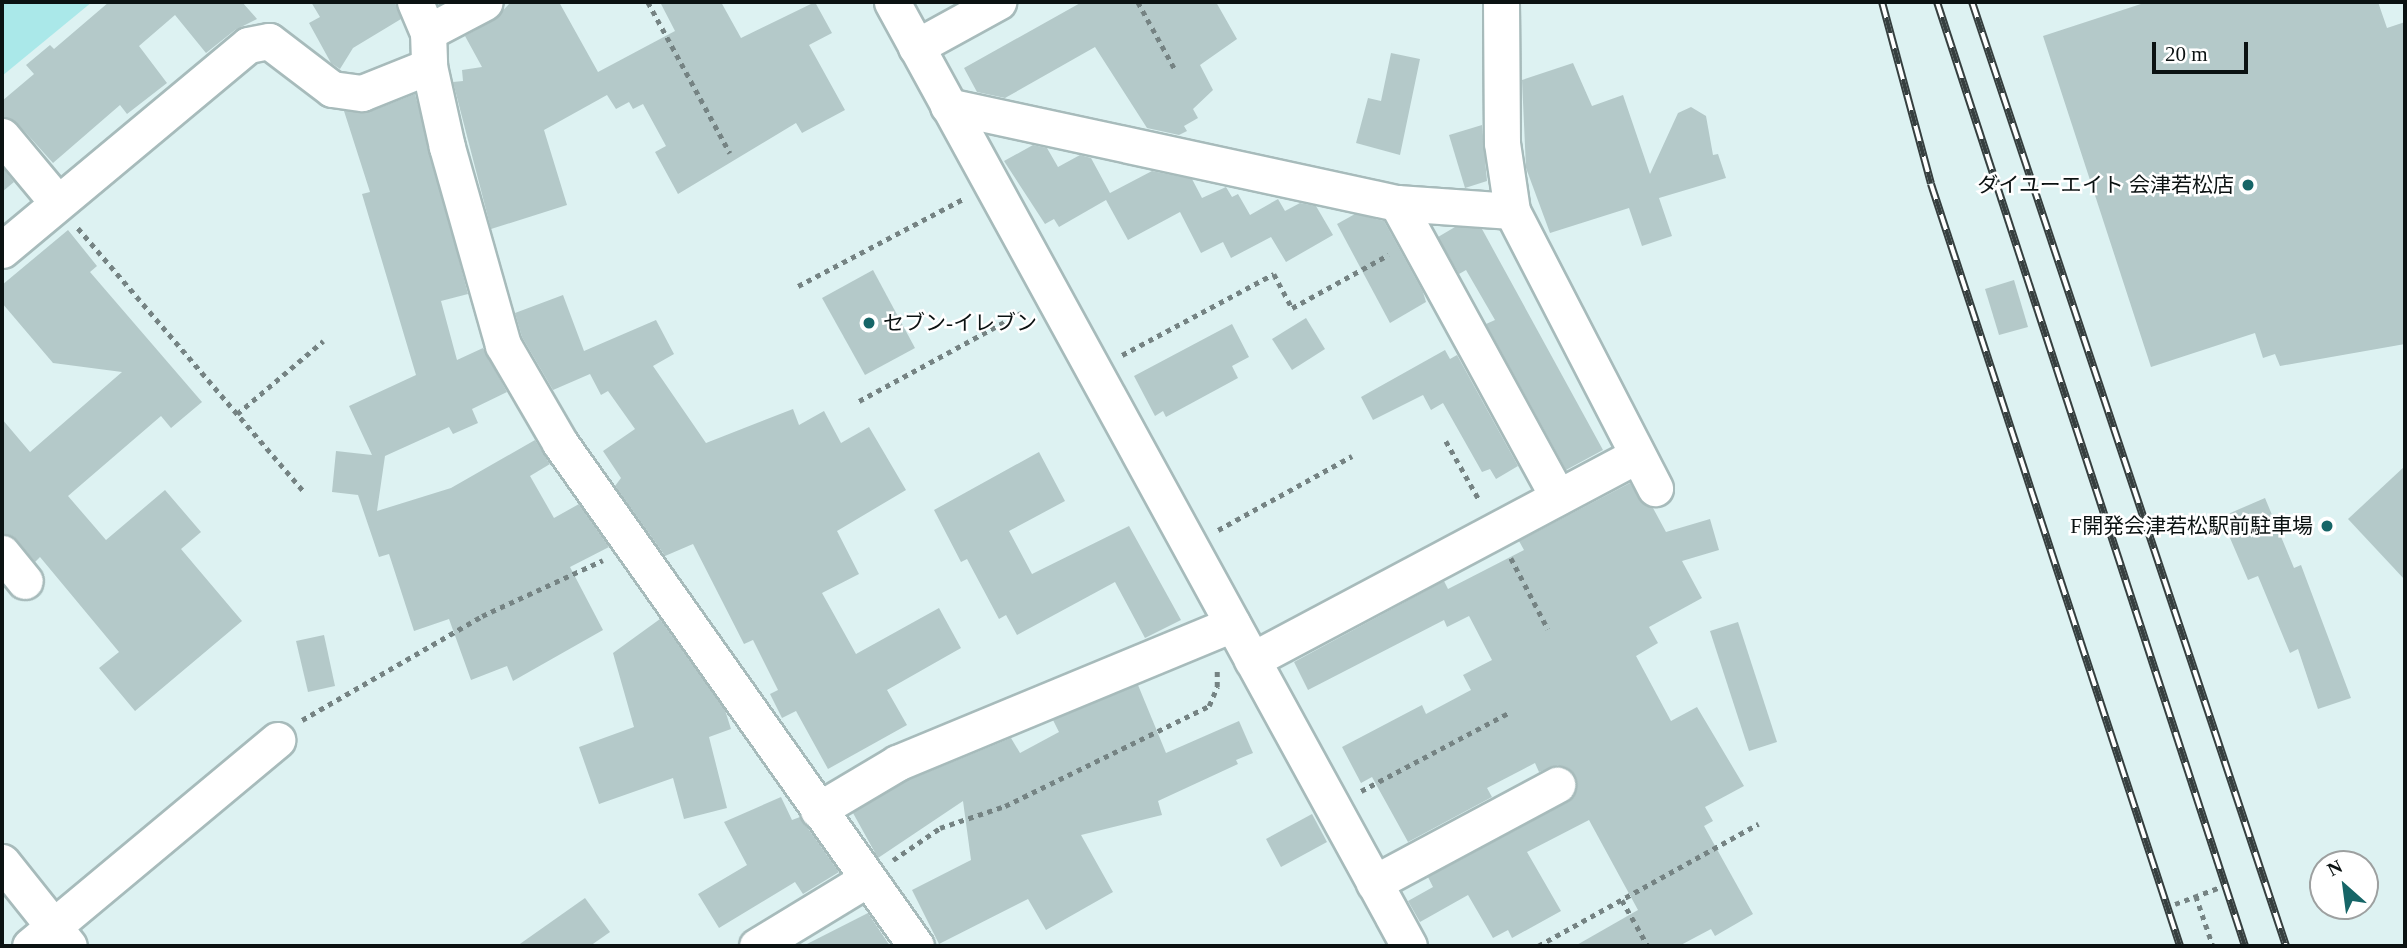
<!DOCTYPE html>
<html>
<head>
<meta charset="utf-8">
<style>
	body { margin:0 }
	#map { position:relative; width:2407px; height:948px; overflow:hidden; background:#ddf2f2; font-family:"Times New Roman","Noto Sans JP",serif }
	div>[style] { position:absolute }
	.green>* { inset:0; background:#aae8e9 }
	.building>* { inset:0; background:#b4c9c9 }
	.path>* { height:4.5px; margin-top:-2.25px; transform-origin:0; background:repeating-linear-gradient(90deg,#758383 0 5px,transparent 0 10px) }
	.roads { filter:drop-shadow(2px 0 #a7bbbb) drop-shadow(-2px 0 #a7bbbb) drop-shadow(0 2px #a7bbbb) drop-shadow(0 -2px #a7bbbb) }
	.minor>* { height:35px; margin:-17.5px; padding:0 17.5px; transform-origin:17.5px; border-radius:17.5px; background:#fff }
	.rail>* { height:8px; margin-top:-4px; transform-origin:0; background:repeating-linear-gradient(90deg,#fff 0 16px,#363f3f 0 32px); box-sizing:border-box; border-block:2px solid #363f3f }
	.dots>* { width:19px; height:19px; translate:-50% -50%; box-sizing:border-box; border:4px solid #fff; border-radius:50% }
	span { translate:-50% -50%; white-space:nowrap; text-align:center; line-height:1.15; -webkit-text-stroke:5px #fff; paint-order:stroke }
	.poi-label { font-size:21px; color:#0b1212 }
	.right { translate:-100% -50%; text-align:right }
	.left { translate:0 -50%; text-align:left }
	.frame { position:absolute; inset:0; border:4px solid #0b1212; pointer-events:none }
	.north { position:absolute; left:2309px; top:850px; width:70px; height:70px; box-sizing:border-box; background:#fff; border:2px solid #9da0a0; border-radius:50%; rotate:332deg; font-size:19px; font-weight:700; line-height:28px; text-align:center; color:#0b1212 }
	.north::after { content:''; display:block; margin:auto; width:24px; height:32px; background:#166567; clip-path:polygon(50% 0,100% 100%,50% 72%,0 100%) }
	.scale { position:absolute; left:2152px; top:42px; width:96px; height:32px; box-sizing:border-box; border:4px solid #0b1212; border-top:0; padding-left:9px; font-size:21px; line-height:24px; white-space:nowrap; color:#0b1212; -webkit-text-stroke:5px #fff; paint-order:stroke }
</style>
</head>
<body>
<div id="map">
	<div class="green">
		<div style="clip-path:polygon(2px 2px,92px 2px,2px 76px)"></div>
	</div>
	<div class="building">
		<div style="clip-path:polygon(109px 2px,242px 2px,257px 19px,235px 30px,206px 53px,175px 15px,139px 46px,167px 83px,127px 114px,120px 105px,53px 163px,17px 123px,2px 116px,2px 101px,34px 74px,26px 65px,50px 45px,54px 49px)"></div>
		<div style="clip-path:polygon(311px 2px,395px 2px,401px 19px,353px 48px,340px 69px,331px 63px,309px 23px,320px 17px)"></div>
		<div style="clip-path:polygon(511px 2px,559px 2px,598px 72px,675px 31px,660px 2px,721px 2px,741px 38px,815px 2px,832px 33px,809px 45px,845px 110px,802px 133px,796px 123px,678px 194px,655px 152px,666px 146px,643px 104px,633px 109px,629px 102px,616px 109px,607px 95px,544px 130px,567px 205px,491px 229px,453px 82px,463px 81px,462px 70px,482px 67px,465px 36px,495px 19px)"></div>
		<div style="clip-path:polygon(1082px 2px,1216px 2px,1237px 39px,1200px 65px,1213px 90px,1193px 109px,1198px 118px,1184px 126px,1187px 131px,1179px 135px,1147px 128px,1095px 47px,1005px 98px,977px 92px,964px 68px)"></div>
		<div style="clip-path:polygon(2147px 2px,2378px 2px,2387px 28px,2405px 22px,2405px 344px,2280px 366px,2275px 354px,2263px 358px,2255px 333px,2151px 367px,2043px 36px)"></div>
		<div style="clip-path:polygon(1391px 53px,1420px 59px,1400px 155px,1356px 143px,1368px 98px,1381px 101px)"></div>
		<div style="clip-path:polygon(1573px 63px,1592px 106px,1623px 95px,1650px 174px,1678px 113px,1691px 107px,1706px 116px,1713px 155px,1718px 154px,1726px 178px,1659px 198px,1672px 236px,1642px 246px,1629px 208px,1550px 233px,1526px 168px,1522px 80px)"></div>
		<div style="clip-path:polygon(415px 94px,468px 294px,441px 301px,457px 360px,483px 348px,507px 392px,472px 409px,478px 423px,453px 434px,449px 427px,385px 456px,377px 511px,451px 488px,535px 440px,550px 464px,530px 476px,554px 518px,579px 504px,609px 547px,570px 567px,603px 630px,513px 681px,507px 666px,471px 680px,449px 619px,414px 631px,389px 554px,379px 557px,358px 495px,332px 492px,336px 451px,372px 455px,349px 406px,416px 375px,362px 194px,370px 192px,344px 111px,369px 112px)"></div>
		<div style="clip-path:polygon(1482px 125px,1487px 181px,1465px 188px,1449px 135px)"></div>
		<div style="clip-path:polygon(1033px 145px,1047px 148px,1058px 167px,1080px 155px,1091px 158px,1110px 193px,1152px 171px,1192px 179px,1202px 198px,1226px 187px,1232px 197px,1238px 194px,1250px 215px,1278px 199px,1285px 211px,1300px 203px,1316px 206px,1333px 235px,1286px 262px,1271px 237px,1231px 258px,1223px 242px,1201px 253px,1180px 212px,1128px 240px,1106px 200px,1059px 227px,1054px 219px,1045px 224px,1004px 161px)"></div>
		<div style="clip-path:polygon(2px 167px,14px 182px,2px 192px)"></div>
		<div style="clip-path:polygon(1355px 214px,1384px 221px,1423px 292px,1426px 302px,1390px 323px,1337px 224px)"></div>
		<div style="clip-path:polygon(1455px 227px,1482px 229px,1603px 450px,1566px 470px,1486px 324px,1495px 320px,1466px 270px,1459px 274px,1438px 237px)"></div>
		<div style="clip-path:polygon(68px 230px,97px 266px,90px 272px,202px 402px,171px 428px,161px 416px,68px 496px,106px 540px,165px 490px,201px 532px,181px 549px,242px 621px,135px 711px,99px 668px,119px 652px,40px 557px,35px 562px,17px 540px,2px 533px,2px 419px,30px 452px,122px 372px,53px 363px,2px 303px,2px 285px)"></div>
		<div style="clip-path:polygon(873px 270px,915px 348px,865px 375px,822px 298px)"></div>
		<div style="clip-path:polygon(2014px 280px,2028px 327px,1999px 335px,1985px 289px)"></div>
		<div style="clip-path:polygon(563px 295px,584px 351px,656px 320px,674px 354px,653px 366px,706px 443px,793px 409px,799px 425px,824px 411px,841px 443px,869px 427px,906px 490px,837px 531px,859px 574px,822px 593px,856px 654px,939px 608px,961px 648px,887px 690px,907px 725px,828px 769px,796px 711px,782px 718px,770px 694px,778px 690px,753px 640px,744px 644px,693px 544px,665px 556px,615px 486px,621px 478px,603px 451px,635px 429px,608px 391px,601px 395px,590px 374px,553px 390px,522px 337px,515px 313px)"></div>
		<div style="clip-path:polygon(1306px 318px,1325px 349px,1292px 370px,1272px 339px)"></div>
		<div style="clip-path:polygon(1232px 324px,1249px 357px,1232px 366px,1238px 378px,1166px 417px,1163px 411px,1155px 416px,1134px 376px)"></div>
		<div style="clip-path:polygon(1445px 350px,1450px 359px,1457px 355px,1518px 466px,1496px 479px,1490px 469px,1482px 472px,1443px 403px,1431px 410px,1423px 395px,1373px 420px,1361px 397px)"></div>
		<div style="clip-path:polygon(1039px 452px,1065px 501px,1009px 531px,1032px 574px,1129px 526px,1181px 620px,1145px 638px,1115px 582px,1017px 635px,1006px 615px,999px 619px,967px 559px,961px 562px,934px 510px)"></div>
		<div style="clip-path:polygon(2405px 466px,2405px 580px,2348px 519px)"></div>
		<div style="clip-path:polygon(1630px 483px,1644px 504px,1653px 508px,1666px 532px,1710px 519px,1719px 550px,1682px 561px,1702px 598px,1649px 627px,1658px 643px,1636px 656px,1671px 721px,1697px 707px,1744px 786px,1705px 807px,1713px 821px,1704px 826px,1753px 914px,1715px 936px,1711px 929px,1679px 946px,1575px 946px,1638px 910px,1589px 820px,1527px 852px,1561px 911px,1512px 938px,1508px 930px,1493px 938px,1468px 895px,1420px 922px,1408px 901px,1433px 887px,1428px 877px,1566px 803px,1574px 795px,1575px 776px,1558px 765px,1539px 772px,1535px 763px,1487px 788px,1492px 797px,1408px 842px,1372px 777px,1361px 783px,1342px 747px,1422px 705px,1426px 714px,1471px 690px,1463px 675px,1492px 660px,1469px 616px,1447px 627px,1444px 620px,1308px 690px,1294px 662px,1444px 581px,1448px 589px,1524px 550px,1519px 541px)"></div>
		<div style="clip-path:polygon(2265px 498px,2294px 568px,2301px 565px,2351px 698px,2318px 709px,2298px 649px,2290px 653px,2258px 576px,2248px 580px,2221px 517px)"></div>
		<div style="clip-path:polygon(660px 619px,725px 710px,731px 729px,709px 737px,727px 808px,684px 819px,673px 778px,599px 804px,579px 747px,634px 727px,613px 653px)"></div>
		<div style="clip-path:polygon(1738px 622px,1777px 742px,1749px 751px,1710px 631px)"></div>
		<div style="clip-path:polygon(324px 635px,335px 686px,308px 692px,296px 641px)"></div>
		<div style="clip-path:polygon(1138px 685px,1166px 753px,1239px 721px,1253px 753px,1236px 760px,1238px 764px,1158px 801px,1162px 815px,1081px 835px,1113px 892px,1046px 930px,1028px 899px,939px 944px,912px 890px,971px 860px,963px 801px,878px 858px,853px 813px,906px 781px,1011px 738px,1020px 753px,1059px 732px,1053px 720px)"></div>
		<div style="clip-path:polygon(781px 797px,792px 820px,800px 817px,839px 872px,803px 894px,795px 882px,719px 928px,698px 894px,747px 865px,724px 822px)"></div>
		<div style="clip-path:polygon(1312px 814px,1327px 842px,1281px 867px,1266px 839px)"></div>
		<div style="clip-path:polygon(585px 898px,610px 932px,590px 946px,517px 946px)"></div>
		<div style="clip-path:polygon(868px 913px,890px 946px,803px 946px)"></div>
	</div>
	<div class="path">
		<div style="left:648px;top:2px;width:172px;rotate:61.5deg"></div>
		<div style="left:1138px;top:2px;width:79px;rotate:61.2deg"></div>
		<div style="left:78px;top:228px;width:349px;rotate:49.4deg"></div>
		<div style="left:798px;top:286px;width:187px;rotate:-27.8deg"></div>
		<div style="left:1122px;top:355px;width:172px;rotate:-28.1deg"></div>
		<div style="left:1274px;top:274px;width:38px;rotate:62deg"></div>
		<div style="left:1292px;top:308px;width:110px;rotate:-28.9deg"></div>
		<div style="left:859px;top:401px;width:187px;rotate:-28.5deg"></div>
		<div style="left:237px;top:414px;width:113px;rotate:-40.3deg"></div>
		<div style="left:1446px;top:441px;width:69px;rotate:60.5deg"></div>
		<div style="left:1218px;top:530px;width:153px;rotate:-28.9deg"></div>
		<div style="left:1511px;top:558px;width:80px;rotate:62.5deg"></div>
		<div style="left:302px;top:720px;width:208px;rotate:-30deg"></div>
		<div style="left:482px;top:616px;width:133px;rotate:-24.8deg"></div>
		<div style="left:1361px;top:791px;width:169px;rotate:-27.9deg"></div>
		<div style="left:893px;top:860px;width:57px;rotate:-34.2deg"></div>
		<div style="left:940px;top:828px;width:69px;rotate:-18.7deg"></div>
		<div style="left:1005px;top:806px;width:227px;rotate:-26.1deg"></div>
		<div style="left:1209px;top:706px;width:21px;rotate:-67deg"></div>
		<div style="left:1217px;top:687px;width:20px;rotate:-90deg"></div>
		<div style="left:2196px;top:896px;width:53px;rotate:71.2deg"></div>
		<div style="left:1622px;top:900px;width:53px;rotate:60.5deg"></div>
		<div style="left:2175px;top:904px;width:46px;rotate:-20.4deg"></div>
		<div style="left:1538px;top:946px;width:252px;rotate:-29deg"></div>
	</div>
	<div class="roads">
		<div class="minor">
			<div style="left:415px;top:2px;width:33px;rotate:67deg"></div>
			<div style="left:428px;top:32px;width:34px;rotate:88deg"></div>
			<div style="left:429px;top:66px;width:83px;rotate:77.5deg"></div>
			<div style="left:447px;top:147px;width:206px;rotate:74.2deg"></div>
			<div style="left:503px;top:345px;width:113px;rotate:59.8deg"></div>
			<div style="left:560px;top:443px;width:616px;rotate:54.71deg"></div>
			<div style="left:892px;top:2px;width:1076px;rotate:61.29deg"></div>
			<div style="left:1501px;top:2px;width:141px;rotate:89.6deg"></div>
			<div style="left:1502px;top:143px;width:69px;rotate:81.6deg"></div>
			<div style="left:1512px;top:211px;width:312px;rotate:62.7deg"></div>
			<div style="left:428px;top:32px;width:64px;rotate:-27.8deg"></div>
			<div style="left:916px;top:47px;width:94px;rotate:-28.8deg"></div>
			<div style="left:948px;top:106px;width:459px;rotate:12.2deg"></div>
			<div style="left:1397px;top:203px;width:335px;rotate:61.3deg"></div>
			<div style="left:2px;top:136px;width:86px;rotate:50.2deg"></div>
			<div style="left:1397px;top:203px;width:115px;rotate:4deg"></div>
			<div style="left:2px;top:250px;width:320px;rotate:-39.8deg"></div>
			<div style="left:248px;top:45px;width:21px;rotate:-11deg"></div>
			<div style="left:269px;top:41px;width:79px;rotate:37.3deg"></div>
			<div style="left:332px;top:89px;width:30px;rotate:8deg"></div>
			<div style="left:362px;top:93px;width:72px;rotate:-21.9deg"></div>
			<div style="left:2px;top:553px;width:36px;rotate:51deg"></div>
			<div style="left:1252px;top:660px;width:434px;rotate:-28deg"></div>
			<div style="left:818px;top:810px;width:92px;rotate:-30.7deg"></div>
			<div style="left:897px;top:763px;width:363px;rotate:-22.5deg"></div>
			<div style="left:2px;top:862px;width:107px;rotate:51.4deg"></div>
			<div style="left:1374px;top:883px;width:208px;rotate:-28.2deg"></div>
			<div style="left:30px;top:946px;width:322px;rotate:-39.8deg"></div>
			<div style="left:757px;top:946px;width:129px;rotate:-31.3deg"></div>
		</div>
	</div>
	<div class="rail">
		<div style="left:1882px;top:2px;width:188px;rotate:74.9deg"></div>
		<div style="left:1931px;top:184px;width:802px;rotate:71.9deg"></div>
		<div style="left:1937px;top:2px;width:993px;rotate:71.93deg"></div>
		<div style="left:1972px;top:2px;width:995px;rotate:71.6deg"></div>
	</div>
	<div class="dots">
		<div style="left:2248px;top:185px;background:#166567"></div>
		<div style="left:869px;top:323px;background:#166567"></div>
		<div style="left:2327px;top:526px;background:#166567"></div>
	</div>
	<div class="poi-label">
		<span class="right" style="left:2234px;top:185px">ダイユーエイト 会津若松店</span>
		<span class="left" style="left:883px;top:323px">セブン-イレブン</span>
		<span class="right" style="left:2313px;top:526px">F開発会津若松駅前駐車場</span>
	</div>
	<div class="frame"></div>
	<div class="north">N</div>
	<div class="scale">20 m</div>
</div>
</body>
</html>
